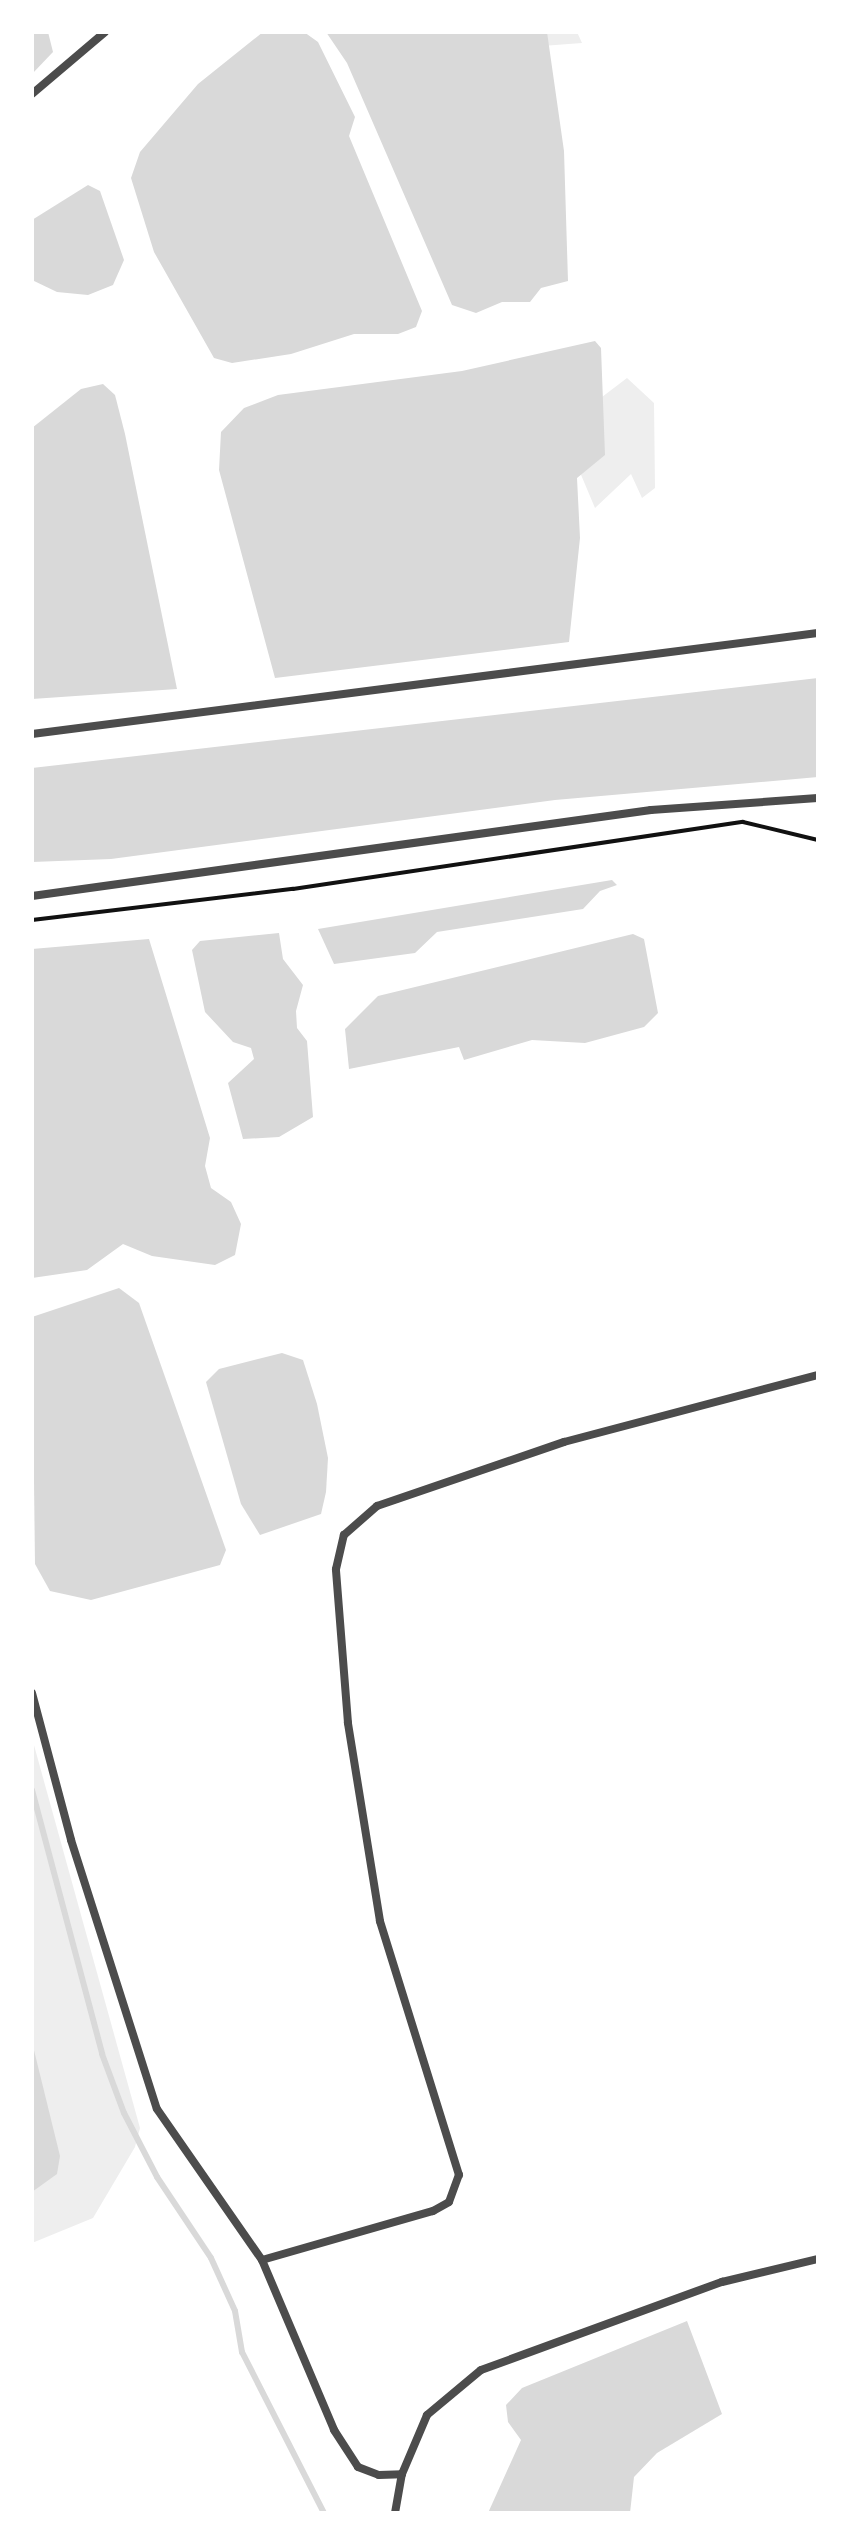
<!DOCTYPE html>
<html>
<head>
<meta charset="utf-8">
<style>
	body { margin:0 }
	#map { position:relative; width:850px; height:2545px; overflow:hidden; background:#fff; font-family:Lato,sans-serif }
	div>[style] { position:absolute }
	.green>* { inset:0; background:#eee }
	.water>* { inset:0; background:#d9d9d9 }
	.stream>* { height:6px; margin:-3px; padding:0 3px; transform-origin:3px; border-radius:3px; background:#d9d9d9 }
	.path>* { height:4px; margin:-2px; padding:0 2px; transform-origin:2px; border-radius:2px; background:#111 }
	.minor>* { height:8px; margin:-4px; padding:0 4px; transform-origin:4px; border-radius:4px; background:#4c4c4c }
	span { translate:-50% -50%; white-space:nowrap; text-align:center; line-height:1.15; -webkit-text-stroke:6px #fff; paint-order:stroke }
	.frame { position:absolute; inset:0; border:34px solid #fff; pointer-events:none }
</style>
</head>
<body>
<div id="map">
	<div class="green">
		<div style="clip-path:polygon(535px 32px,577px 32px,582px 43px,542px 46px)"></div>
		<div style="clip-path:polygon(627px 378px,654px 403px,655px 488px,642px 498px,631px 474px,595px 508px,571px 451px,577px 416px)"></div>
		<div style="clip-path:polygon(32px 1738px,140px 2128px,135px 2147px,93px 2218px,32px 2243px)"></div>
	</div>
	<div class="water">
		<div style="clip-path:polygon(32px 32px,48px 32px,53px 52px,32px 74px)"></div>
		<div style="clip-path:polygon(263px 32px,304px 32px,318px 42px,355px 117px,349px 136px,422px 311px,416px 327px,398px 334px,354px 334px,291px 354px,232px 363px,214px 358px,154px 252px,131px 178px,140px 152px,198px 84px)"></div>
		<div style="clip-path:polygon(326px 32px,547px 32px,564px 151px,568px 281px,541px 288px,530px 302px,502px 302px,476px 313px,452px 305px,347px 63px)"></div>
		<div style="clip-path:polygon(88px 185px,100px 191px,124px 260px,113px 285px,88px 295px,57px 292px,32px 280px,32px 220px)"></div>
		<div style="clip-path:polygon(595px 341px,601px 348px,605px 455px,577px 478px,580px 538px,569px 642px,275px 678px,219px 470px,221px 432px,244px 408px,278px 395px,462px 371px)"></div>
		<div style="clip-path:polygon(103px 384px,115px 395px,125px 434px,177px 689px,32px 699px,32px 428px,81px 389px)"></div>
		<div style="clip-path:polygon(818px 678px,818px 777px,555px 800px,111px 859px,32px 862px,32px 768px)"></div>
		<div style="clip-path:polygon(612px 880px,617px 885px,600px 891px,583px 909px,437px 932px,415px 953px,334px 964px,318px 929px)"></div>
		<div style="clip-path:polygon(279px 933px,283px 959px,303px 985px,296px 1011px,297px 1028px,307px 1041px,313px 1117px,279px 1137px,243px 1139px,228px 1083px,254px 1059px,251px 1048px,233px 1042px,205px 1012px,192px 950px,200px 941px)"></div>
		<div style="clip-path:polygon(633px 934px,644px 939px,658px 1013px,644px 1027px,585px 1043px,532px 1040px,464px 1060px,459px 1047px,349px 1069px,345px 1029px,378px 996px)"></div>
		<div style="clip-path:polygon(149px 939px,210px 1138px,205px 1166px,211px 1188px,231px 1202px,241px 1224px,235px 1255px,215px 1265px,152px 1256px,123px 1244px,87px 1270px,32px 1278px,32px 949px)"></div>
		<div style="clip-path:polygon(119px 1288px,139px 1303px,226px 1550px,220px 1565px,91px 1600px,50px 1591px,35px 1564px,32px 1317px)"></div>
		<div style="clip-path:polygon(282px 1353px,303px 1360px,317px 1404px,328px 1458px,326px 1492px,321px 1514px,260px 1535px,241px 1504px,206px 1382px,219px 1369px)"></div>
		<div style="clip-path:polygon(32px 2042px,60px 2156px,57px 2174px,32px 2192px)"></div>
		<div style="clip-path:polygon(687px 2321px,722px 2414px,657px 2453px,634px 2477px,630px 2513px,488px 2513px,521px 2440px,508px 2422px,506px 2405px,522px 2388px)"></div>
	</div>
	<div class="stream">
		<div style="left:32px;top:1790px;width:273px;rotate:75.1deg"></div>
		<div style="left:102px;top:2054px;width:63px;rotate:69.6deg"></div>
		<div style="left:124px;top:2113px;width:72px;rotate:62.7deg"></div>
		<div style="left:157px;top:2177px;width:97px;rotate:56.3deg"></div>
		<div style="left:211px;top:2258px;width:58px;rotate:65.6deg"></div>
		<div style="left:235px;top:2311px;width:42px;rotate:80.3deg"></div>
		<div style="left:242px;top:2352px;width:181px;rotate:63deg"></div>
	</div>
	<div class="path">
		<div style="left:32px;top:920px;width:263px;rotate:-6.8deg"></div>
		<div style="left:293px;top:889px;width:455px;rotate:-8.5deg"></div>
		<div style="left:743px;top:822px;width:77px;rotate:13.5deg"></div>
	</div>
	<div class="minor">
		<div style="left:32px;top:94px;width:96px;rotate:-40.3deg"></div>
		<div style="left:32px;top:734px;width:792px;rotate:-7.32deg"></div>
		<div style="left:32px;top:896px;width:625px;rotate:-7.91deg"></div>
		<div style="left:651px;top:810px;width:167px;rotate:-4.1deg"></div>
		<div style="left:32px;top:1693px;width:152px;rotate:75.1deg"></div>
		<div style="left:71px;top:1840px;width:282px;rotate:72.3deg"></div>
		<div style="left:157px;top:2109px;width:184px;rotate:55.2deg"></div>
		<div style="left:262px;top:2260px;width:185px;rotate:67deg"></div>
		<div style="left:334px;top:2430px;width:44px;rotate:57deg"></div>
		<div style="left:358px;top:2467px;width:22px;rotate:21deg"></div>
		<div style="left:379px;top:2475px;width:23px;rotate:-2deg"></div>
		<div style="left:262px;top:2260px;width:178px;rotate:-16deg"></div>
		<div style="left:433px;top:2211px;width:18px;rotate:-29deg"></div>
		<div style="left:449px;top:2202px;width:29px;rotate:-70deg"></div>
		<div style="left:459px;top:2175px;width:266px;rotate:-107.3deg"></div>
		<div style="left:380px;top:1921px;width:201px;rotate:-99.2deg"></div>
		<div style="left:348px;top:1723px;width:154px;rotate:-94.5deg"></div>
		<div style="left:336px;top:1569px;width:35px;rotate:-77deg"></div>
		<div style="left:344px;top:1535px;width:44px;rotate:-41.3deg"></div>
		<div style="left:377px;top:1506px;width:198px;rotate:-18.9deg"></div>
		<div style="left:564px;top:1442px;width:263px;rotate:-14.8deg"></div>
		<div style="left:395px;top:2513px;width:40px;rotate:-80deg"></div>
		<div style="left:402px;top:2474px;width:64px;rotate:-67deg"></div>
		<div style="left:427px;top:2415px;width:70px;rotate:-39.8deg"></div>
		<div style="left:481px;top:2370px;width:257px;rotate:-20.1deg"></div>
		<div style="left:722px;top:2282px;width:99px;rotate:-13.5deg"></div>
	</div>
	<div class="frame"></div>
</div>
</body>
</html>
